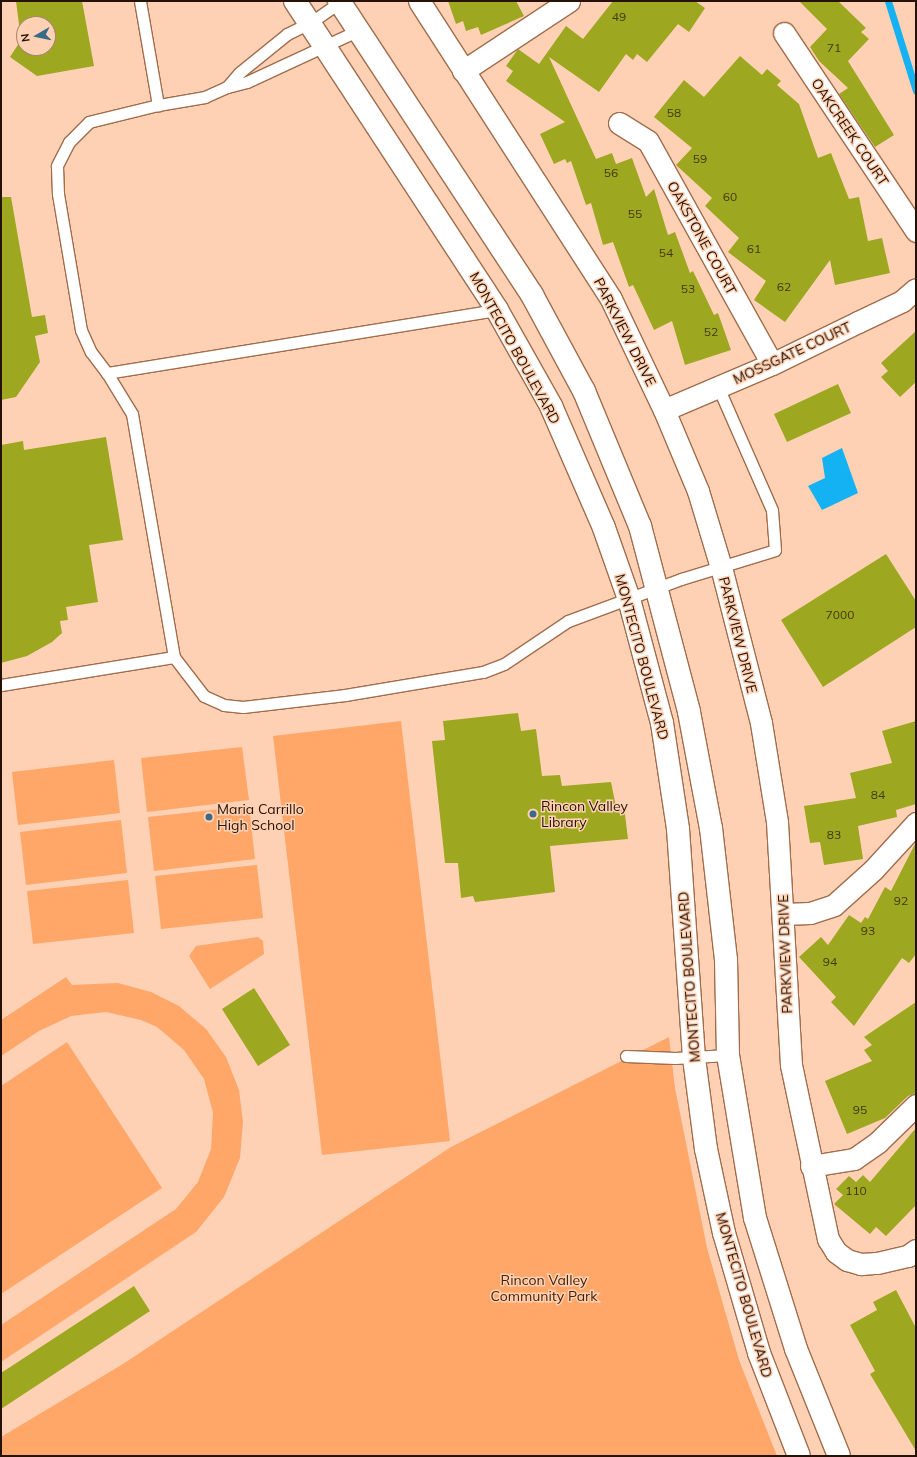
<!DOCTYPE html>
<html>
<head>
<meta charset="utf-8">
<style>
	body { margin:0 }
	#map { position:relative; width:917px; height:1457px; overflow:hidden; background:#ffd1b4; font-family:Mulish,sans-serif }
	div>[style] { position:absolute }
	.green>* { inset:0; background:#ffa669 }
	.water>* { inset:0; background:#14b2f3 }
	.stream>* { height:7px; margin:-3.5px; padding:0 3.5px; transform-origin:3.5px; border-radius:3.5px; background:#14b2f3 }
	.building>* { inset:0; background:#9da720 }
	.roads { filter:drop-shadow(1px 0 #a06d4c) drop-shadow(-1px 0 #a06d4c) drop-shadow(0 1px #a06d4c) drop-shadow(0 -1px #a06d4c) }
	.lane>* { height:11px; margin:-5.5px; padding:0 5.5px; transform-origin:5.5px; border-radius:5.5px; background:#fff }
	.street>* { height:21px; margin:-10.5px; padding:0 10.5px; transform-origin:10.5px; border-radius:10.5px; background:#fff }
	.secondary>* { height:22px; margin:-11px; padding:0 11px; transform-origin:11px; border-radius:11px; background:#fff }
	.dots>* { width:11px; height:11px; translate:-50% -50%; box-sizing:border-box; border:2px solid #ffd1b4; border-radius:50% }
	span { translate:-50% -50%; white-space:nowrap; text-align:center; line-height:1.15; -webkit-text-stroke:3px #ffd1b4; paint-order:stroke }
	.number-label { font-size:12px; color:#43370c }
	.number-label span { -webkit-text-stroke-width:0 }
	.street-label { font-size:14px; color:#251205 }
	.poi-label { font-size:14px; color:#251205 }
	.left { translate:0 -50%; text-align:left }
	.park-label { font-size:14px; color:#462001 }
	.frame { position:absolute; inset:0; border:2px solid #251205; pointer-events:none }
	.north { position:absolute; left:16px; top:16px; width:40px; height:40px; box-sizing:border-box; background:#ffd1b4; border:1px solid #a8856e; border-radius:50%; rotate:261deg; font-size:11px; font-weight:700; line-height:16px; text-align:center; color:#251205 }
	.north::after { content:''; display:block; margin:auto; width:14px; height:18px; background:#376b87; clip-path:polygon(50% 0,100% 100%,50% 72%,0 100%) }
</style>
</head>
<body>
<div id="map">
	<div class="green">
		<div style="clip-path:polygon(401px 721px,450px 1141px,322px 1155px,273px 736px)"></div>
		<div style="clip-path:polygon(242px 747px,249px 800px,147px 812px,141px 758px)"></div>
		<div style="clip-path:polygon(114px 760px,120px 813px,18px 825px,12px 772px)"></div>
		<div style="clip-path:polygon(249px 806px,255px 859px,154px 871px,148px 817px)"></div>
		<div style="clip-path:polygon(121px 820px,127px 873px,26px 885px,20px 832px)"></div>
		<div style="clip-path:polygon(257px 865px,263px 918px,161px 929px,155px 876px)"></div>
		<div style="clip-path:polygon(128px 880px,134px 933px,33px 944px,27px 891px)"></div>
		<div style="clip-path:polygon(258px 937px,263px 941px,264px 954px,210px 989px,189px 956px,196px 946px)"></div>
		<div style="clip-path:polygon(66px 977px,72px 985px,118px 983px,151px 992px,179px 1006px,206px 1029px,226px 1057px,239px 1090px,243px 1122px,240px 1158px,224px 1197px,196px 1232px,1px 1362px,1px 1325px,176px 1209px,198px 1182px,211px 1149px,213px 1113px,204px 1079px,184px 1050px,157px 1027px,141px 1020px,106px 1012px,71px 1016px,39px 1031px,1px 1056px,1px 1020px)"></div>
		<div style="clip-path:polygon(669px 1037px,675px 1088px,707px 1248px,739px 1360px,777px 1456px,1px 1456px,1px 1437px,123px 1364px,451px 1147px)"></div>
		<div style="clip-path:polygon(67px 1042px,162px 1188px,1px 1294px,1px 1086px)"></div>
	</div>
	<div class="water">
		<div style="clip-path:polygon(842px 448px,858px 493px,822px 510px,808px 486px,825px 478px,822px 458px)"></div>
	</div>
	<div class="stream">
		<div style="left:888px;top:1px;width:94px;rotate:72.7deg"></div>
	</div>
	<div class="building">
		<div style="clip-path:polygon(evenodd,16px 1px,82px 1px,94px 66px,37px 76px,10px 57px,21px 40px,16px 1px,24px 24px,48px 24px,48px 48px,24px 48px,24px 24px)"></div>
		<div style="clip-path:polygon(448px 1px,516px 1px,524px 16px,481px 35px,478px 27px,466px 31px,463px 21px,456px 24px)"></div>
		<div style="clip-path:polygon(613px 1px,695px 1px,705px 8px,689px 32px,678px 24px,647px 62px,637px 54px,633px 60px,626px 54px,599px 92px,549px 57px,596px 159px,612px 153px,616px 164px,632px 158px,646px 197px,654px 189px,668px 235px,675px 232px,690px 273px,693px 271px,714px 315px,718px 313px,731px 350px,685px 365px,672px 321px,654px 330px,633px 285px,629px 287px,613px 242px,603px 245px,591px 203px,586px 205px,571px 161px,567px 163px,565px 159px,554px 164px,540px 134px,565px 122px,506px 81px,513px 71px,506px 66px,518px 49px,539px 64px,566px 26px,583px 39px)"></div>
		<div style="clip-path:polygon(799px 1px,838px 1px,866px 28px,861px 32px,869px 39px,848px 61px,894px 135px,875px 147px,839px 94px,848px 88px,819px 61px,810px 47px,827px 29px)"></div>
		<div style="clip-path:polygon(740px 56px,762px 75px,767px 69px,781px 81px,777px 85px,799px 104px,818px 158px,831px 153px,849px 199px,859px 197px,868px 241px,882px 238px,890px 273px,835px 285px,830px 260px,785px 322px,754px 300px,766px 281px,728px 252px,739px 238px,705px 206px,712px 198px,676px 165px,692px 148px,654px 117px,684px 80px,704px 97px)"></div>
		<div style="clip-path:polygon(1px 197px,11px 197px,32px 317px,45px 315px,48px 333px,35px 336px,40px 362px,16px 397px,1px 400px)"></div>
		<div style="clip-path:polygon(916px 331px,916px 382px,900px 397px,881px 377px,888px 371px,881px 363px)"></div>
		<div style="clip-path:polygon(838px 384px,851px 413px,787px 442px,774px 414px)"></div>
		<div style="clip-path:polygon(106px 437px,123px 540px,89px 545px,98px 602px,66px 607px,68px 620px,60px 621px,62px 633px,52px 642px,27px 656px,1px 663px,1px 445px,23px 441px,24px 450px)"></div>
		<div style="clip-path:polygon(886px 554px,916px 601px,916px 627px,823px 687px,781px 620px)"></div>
		<div style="clip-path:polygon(518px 713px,521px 731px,536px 729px,542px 776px,560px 775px,562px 786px,611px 782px,616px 807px,624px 806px,628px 839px,550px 846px,555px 892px,475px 902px,473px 896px,461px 898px,458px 863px,445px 863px,432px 741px,445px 740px,443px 721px)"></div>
		<div style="clip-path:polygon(916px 721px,916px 804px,896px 810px,897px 817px,858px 826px,863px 859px,824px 865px,820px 842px,810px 843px,804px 806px,856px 798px,850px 773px,892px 763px,882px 731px)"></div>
		<div style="clip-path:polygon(916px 842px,916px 954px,909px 963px,902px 958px,854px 1026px,831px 1002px,836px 997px,799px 957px,821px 937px,828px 945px,849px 915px,861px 923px,865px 917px,868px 919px,885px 887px,891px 891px)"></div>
		<div style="clip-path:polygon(254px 988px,290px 1045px,258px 1066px,222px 1009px)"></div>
		<div style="clip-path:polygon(916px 1002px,916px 1093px,908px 1096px,885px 1118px,847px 1134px,825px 1081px,872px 1061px,864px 1050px,872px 1045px,864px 1037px)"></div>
		<div style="clip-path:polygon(916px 1128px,916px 1205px,886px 1236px,876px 1227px,870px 1234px,834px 1204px,843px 1195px,836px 1189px,849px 1176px,856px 1182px,863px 1175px,870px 1182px)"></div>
		<div style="clip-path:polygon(134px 1286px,150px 1311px,1px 1409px,1px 1373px)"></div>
		<div style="clip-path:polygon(896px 1290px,916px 1328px,916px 1451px,870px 1374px,875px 1371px,850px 1325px,877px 1310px,873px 1302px)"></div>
	</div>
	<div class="roads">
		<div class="lane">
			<div style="left:140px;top:1px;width:106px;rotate:80.2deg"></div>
			<div style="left:359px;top:30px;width:123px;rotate:155.1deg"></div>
			<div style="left:247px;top:82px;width:21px;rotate:166deg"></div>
			<div style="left:227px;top:87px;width:24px;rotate:156deg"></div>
			<div style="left:205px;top:97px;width:48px;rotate:170.3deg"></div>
			<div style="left:158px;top:105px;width:71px;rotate:166.2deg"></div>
			<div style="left:89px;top:122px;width:28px;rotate:135deg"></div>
			<div style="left:69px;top:142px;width:27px;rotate:117deg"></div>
			<div style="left:57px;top:166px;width:28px;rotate:88deg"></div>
			<div style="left:58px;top:194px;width:138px;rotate:80.4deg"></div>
			<div style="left:81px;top:330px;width:24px;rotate:66deg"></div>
			<div style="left:91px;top:352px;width:26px;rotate:53deg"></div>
			<div style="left:107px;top:373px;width:48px;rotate:58.6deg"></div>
			<div style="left:132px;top:414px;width:247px;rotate:80.2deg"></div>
			<div style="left:174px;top:657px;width:49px;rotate:52.4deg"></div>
			<div style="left:204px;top:696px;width:22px;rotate:24deg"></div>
			<div style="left:224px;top:705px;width:19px;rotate:6deg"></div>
			<div style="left:243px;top:707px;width:103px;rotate:-6.7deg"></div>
			<div style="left:345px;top:695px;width:140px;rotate:-9.5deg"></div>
			<div style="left:483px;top:672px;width:22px;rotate:-21deg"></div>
			<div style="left:504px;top:664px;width:77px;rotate:-33.9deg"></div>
			<div style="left:568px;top:621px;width:121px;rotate:-20.4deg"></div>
			<div style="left:681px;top:579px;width:98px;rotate:-17.1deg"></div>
			<div style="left:775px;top:550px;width:40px;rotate:-94.3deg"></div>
			<div style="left:772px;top:510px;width:134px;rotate:-113.7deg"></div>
			<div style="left:227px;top:87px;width:18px;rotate:-49deg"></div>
			<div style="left:239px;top:73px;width:62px;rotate:-39.1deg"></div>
			<div style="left:287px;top:34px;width:25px;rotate:-26deg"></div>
			<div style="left:310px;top:23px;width:37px;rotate:-35deg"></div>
			<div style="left:107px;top:373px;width:395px;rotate:-9.2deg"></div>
			<div style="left:1px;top:685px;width:175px;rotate:-9.2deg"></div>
			<div style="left:626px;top:1056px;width:49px;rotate:2.3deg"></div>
			<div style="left:675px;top:1058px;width:53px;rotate:-3.2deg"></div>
		</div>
		<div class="street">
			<div style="left:419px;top:1px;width:354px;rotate:57.2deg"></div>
			<div style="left:611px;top:299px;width:123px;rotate:64.5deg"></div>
			<div style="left:664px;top:410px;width:88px;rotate:67.2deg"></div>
			<div style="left:698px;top:491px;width:79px;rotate:73.2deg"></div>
			<div style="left:721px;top:567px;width:161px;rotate:75.6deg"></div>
			<div style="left:761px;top:723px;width:100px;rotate:80.8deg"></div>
			<div style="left:777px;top:822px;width:243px;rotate:86.7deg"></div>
			<div style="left:791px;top:1065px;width:178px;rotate:78deg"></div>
			<div style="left:828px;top:1239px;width:15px;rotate:58deg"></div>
			<div style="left:836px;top:1252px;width:14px;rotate:36deg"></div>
			<div style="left:847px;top:1260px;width:15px;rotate:16deg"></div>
			<div style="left:861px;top:1264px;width:16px;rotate:-4deg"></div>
			<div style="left:877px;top:1263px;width:32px;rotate:-13deg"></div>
			<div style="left:908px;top:1256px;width:10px;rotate:-37deg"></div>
			<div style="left:784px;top:33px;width:238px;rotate:56.3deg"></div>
			<div style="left:463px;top:71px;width:127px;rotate:-33.4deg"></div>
			<div style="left:619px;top:123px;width:34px;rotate:32deg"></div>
			<div style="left:648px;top:141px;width:255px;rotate:60.9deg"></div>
			<div style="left:664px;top:410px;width:117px;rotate:-23.1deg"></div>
			<div style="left:772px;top:364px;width:96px;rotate:-26deg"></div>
			<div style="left:858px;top:322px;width:49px;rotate:-25.5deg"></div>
			<div style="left:902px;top:301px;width:18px;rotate:-41deg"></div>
			<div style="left:784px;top:914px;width:26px;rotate:-2deg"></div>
			<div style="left:810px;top:913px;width:25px;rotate:-18deg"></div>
			<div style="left:834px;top:905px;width:52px;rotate:-41.9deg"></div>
			<div style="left:873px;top:870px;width:64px;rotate:-47.5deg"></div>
			<div style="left:811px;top:1166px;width:44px;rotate:-9.2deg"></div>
			<div style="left:854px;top:1159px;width:29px;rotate:-35deg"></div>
			<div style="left:878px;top:1142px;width:53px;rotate:-44.2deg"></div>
		</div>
		<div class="secondary">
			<div style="left:295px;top:1px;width:369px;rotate:56.8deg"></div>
			<div style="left:497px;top:310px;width:110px;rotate:60.6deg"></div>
			<div style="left:551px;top:406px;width:133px;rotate:66.5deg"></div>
			<div style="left:604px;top:528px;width:75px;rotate:70.6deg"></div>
			<div style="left:629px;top:599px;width:128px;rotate:75.1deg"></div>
			<div style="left:662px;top:723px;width:107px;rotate:81.4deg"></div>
			<div style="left:678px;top:829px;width:230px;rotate:86deg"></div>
			<div style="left:694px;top:1058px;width:92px;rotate:82.5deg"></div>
			<div style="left:706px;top:1149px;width:86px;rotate:77.9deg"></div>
			<div style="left:724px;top:1233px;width:125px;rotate:73.7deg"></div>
			<div style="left:759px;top:1353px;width:110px;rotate:68.8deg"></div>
			<div style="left:339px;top:1px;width:352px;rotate:56.7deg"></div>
			<div style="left:532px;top:295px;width:109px;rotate:61.6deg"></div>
			<div style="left:584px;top:391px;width:146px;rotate:67.5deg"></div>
			<div style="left:640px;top:526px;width:192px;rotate:75.2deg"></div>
			<div style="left:689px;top:712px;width:118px;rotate:79.3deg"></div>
			<div style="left:711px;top:828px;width:133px;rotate:83.5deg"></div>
			<div style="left:726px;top:960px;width:95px;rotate:88.8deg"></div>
			<div style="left:728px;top:1055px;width:165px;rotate:80.6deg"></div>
			<div style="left:755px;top:1218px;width:137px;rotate:72.6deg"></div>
			<div style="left:796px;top:1349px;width:115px;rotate:68.1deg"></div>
		</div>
	</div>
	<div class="dots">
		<div style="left:533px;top:814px;background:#376b87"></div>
		<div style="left:209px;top:817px;background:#376b87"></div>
	</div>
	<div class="number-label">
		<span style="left:619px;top:17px">49</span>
		<span style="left:834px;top:48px">71</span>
		<span style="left:674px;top:113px">58</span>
		<span style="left:700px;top:159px">59</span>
		<span style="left:611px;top:173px">56</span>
		<span style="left:730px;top:197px">60</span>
		<span style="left:635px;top:214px">55</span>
		<span style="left:754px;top:249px">61</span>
		<span style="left:666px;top:253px">54</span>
		<span style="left:784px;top:287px">62</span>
		<span style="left:688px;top:289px">53</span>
		<span style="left:711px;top:332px">52</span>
		<span style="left:840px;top:615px">7000</span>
		<span style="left:878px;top:795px">84</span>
		<span style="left:834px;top:835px">83</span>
		<span style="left:901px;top:901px">92</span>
		<span style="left:868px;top:931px">93</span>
		<span style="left:830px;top:962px">94</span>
		<span style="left:860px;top:1110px">95</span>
		<span style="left:856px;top:1191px">110</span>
	</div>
	<div class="street-label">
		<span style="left:850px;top:132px;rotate:56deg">OAKCREEK COURT</span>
		<span style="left:702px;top:238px;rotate:61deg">OAKSTONE COURT</span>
		<span style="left:625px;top:332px;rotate:63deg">PARKVIEW DRIVE</span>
		<span style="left:515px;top:348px;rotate:61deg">MONTECITO BOULEVARD</span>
		<span style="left:792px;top:353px;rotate:-25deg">MOSSGATE COURT</span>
		<span style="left:738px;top:635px;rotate:76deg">PARKVIEW DRIVE</span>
		<span style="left:642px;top:657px;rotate:75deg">MONTECITO BOULEVARD</span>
		<span style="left:785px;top:954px;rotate:-92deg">PARKVIEW DRIVE</span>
		<span style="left:689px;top:977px;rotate:-94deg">MONTECITO BOULEVARD</span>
		<span style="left:744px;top:1295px;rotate:74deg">MONTECITO BOULEVARD</span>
	</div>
	<div class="poi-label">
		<span class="left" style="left:541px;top:814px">Rincon Valley<br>Library</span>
		<span class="left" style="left:217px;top:817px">Maria Carrillo<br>High School</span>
	</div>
	<div class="park-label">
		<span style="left:544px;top:1288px">Rincon Valley<br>Community Park</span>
	</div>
	<div class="frame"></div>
	<div class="north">N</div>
</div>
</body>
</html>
